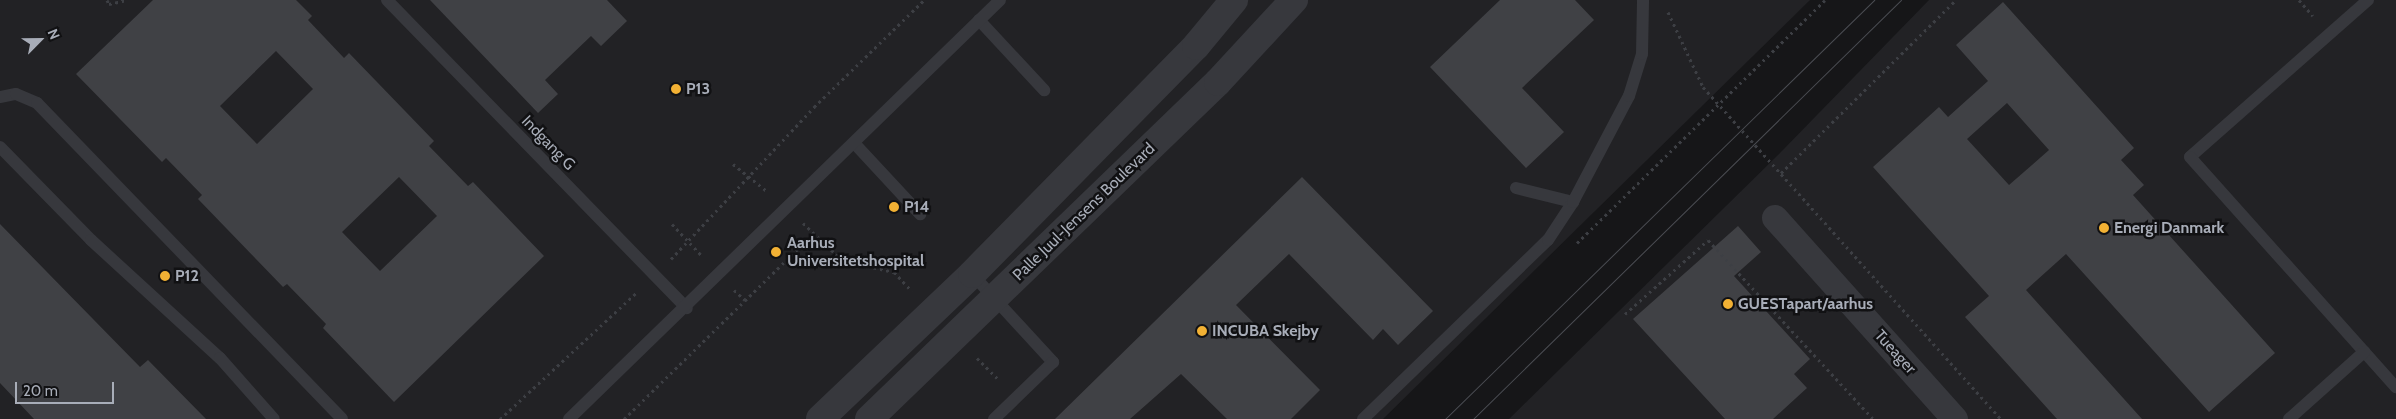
<!DOCTYPE html>
<html>
<head>
<meta charset="utf-8">
<style>
	body { margin:0 }
	#map { position:relative; width:2396px; height:419px; overflow:hidden; background:#161618; font-family:Cabin,sans-serif }
	div>[style] { position:absolute }
	.built>* { inset:0; background:#222225 }
	.building>* { inset:0; background:#404145 }
	.path>* { height:3px; margin-top:-1.5px; transform-origin:0; background:repeating-linear-gradient(90deg,#3d3f44 0 2.5px,transparent 0 6.5px) }
	.service>* { height:12px; margin:-6px; padding:0 6px; transform-origin:6px; border-radius:6px; background:#37383d }
	.minor>* { height:26px; margin:-13px; padding:0 13px; transform-origin:13px; border-radius:13px; background:#37383d }
	.tertiary>* { height:28px; margin:-14px; padding:0 14px; transform-origin:14px; border-radius:14px; background:#37383d }
	.tram>* { height:1px; margin:-0.5px; padding:0 0.5px; transform-origin:0.5px; border-radius:0.5px; background:#4a4c52 }
	.dots>* { width:14px; height:14px; translate:-50% -50%; box-sizing:border-box; border:2px solid #111113; border-radius:50% }
	span { translate:-50% -50%; white-space:nowrap; text-align:center; line-height:1.15; -webkit-text-stroke:5px #111113; paint-order:stroke }
	.poi-label { font-size:16px; color:#a8adb8; font-weight:700 }
	.left { translate:0 -50%; text-align:left }
	.street-label { font-size:16px; color:#a8adb8 }
	.north { position:absolute; left:15px; top:15px; width:50px; height:50px; -webkit-text-stroke:4px #111113; paint-order:stroke; rotate:67deg; font-size:14px; font-weight:700; line-height:20px; text-align:center; color:#a8adb8 }
	.north::after { content:''; display:block; margin:auto; width:18px; height:22px; background:#a8adb8; clip-path:polygon(50% 0,100% 100%,50% 72%,0 100%) }
	.scale { position:absolute; left:15px; top:382px; width:99px; height:22px; box-sizing:border-box; border:2px solid #a8adb8; border-top:0; padding-left:6px; font-size:15px; line-height:18px; white-space:nowrap; color:#a8adb8; -webkit-text-stroke:4px #111113; paint-order:stroke }
</style>
</head>
<body>
<div id="map">
	<div class="built">
		<div style="clip-path:polygon(0 0,1810px 0,1383px 419px,0 419px)"></div>
		<div style="clip-path:polygon(1929px 0,2396px 0,2396px 419px,1509px 419px,1779px 154px)"></div>
	</div>
	<div class="building">
		<div style="clip-path:polygon(evenodd,153px 0,296px 0,312px 16px,308px 20px,344px 58px,349px 53px,434px 141px,429px 146px,468px 186px,473px 182px,544px 256px,394px 402px,323px 328px,326px 324px,287px 284px,283px 287px,198px 199px,202px 195px,166px 158px,162px 162px,76px 74px,153px 0,276px 51px,313px 89px,257px 144px,220px 106px,276px 51px,153px 0,399px 177px,437px 216px,380px 271px,342px 232px,399px 177px)"></div>
		<div style="clip-path:polygon(430px 0,607px 0,627px 21px,601px 46px,591px 36px,545px 80px,558px 94px,538px 113px)"></div>
		<div style="clip-path:polygon(1500px 0,1575px 0,1594px 20px,1522px 88px,1564px 132px,1526px 168px,1430px 67px)"></div>
		<div style="clip-path:polygon(evenodd,2003px 2px,2134px 148px,2121px 160px,2144px 185px,2133px 195px,2275px 353px,2209px 412px,2066px 254px,2026px 290px,2142px 419px,2057px 419px,1965px 317px,1989px 296px,1873px 167px,1939px 107px,1948px 117px,1988px 81px,1956px 45px,2003px 2px,2007px 103px,2049px 150px,2009px 185px,1967px 139px,2007px 103px)"></div>
		<div style="clip-path:polygon(1302px 177px,1433px 311px,1398px 345px,1383px 329px,1373px 340px,1289px 254px,1236px 305px,1320px 390px,1291px 419px,1227px 419px,1181px 374px,1130px 419px,1055px 419px)"></div>
		<div style="clip-path:polygon(0 224px,140px 367px,148px 360px,206px 419px,34px 419px,0 383px)"></div>
		<div style="clip-path:polygon(1738px 226px,1761px 252px,1734px 276px,1810px 359px,1794px 374px,1807px 388px,1773px 419px,1725px 419px,1633px 319px)"></div>
	</div>
	<div class="path">
		<div style="left:107px;top:0;width:4px;rotate:63deg"></div>
		<div style="left:109px;top:4px;width:17px;rotate:-13deg"></div>
		<div style="left:2299px;top:0;width:21px;rotate:49deg"></div>
		<div style="left:1668px;top:12px;width:83px;rotate:65deg"></div>
		<div style="left:1703px;top:87px;width:446px;rotate:48.1deg"></div>
		<div style="left:733px;top:164px;width:45px;rotate:38.7deg"></div>
		<div style="left:1781px;top:173px;width:246px;rotate:-44.7deg"></div>
		<div style="left:803px;top:223px;width:54px;rotate:43.5deg"></div>
		<div style="left:842px;top:260px;width:53px;rotate:13deg"></div>
		<div style="left:894px;top:272px;width:26px;rotate:47deg"></div>
		<div style="left:672px;top:224px;width:44px;rotate:46.8deg"></div>
		<div style="left:1577px;top:243px;width:347px;rotate:-44.4deg"></div>
		<div style="left:671px;top:259px;width:209px;rotate:-46.7deg"></div>
		<div style="left:814px;top:107px;width:153px;rotate:-44.2deg"></div>
		<div style="left:734px;top:290px;width:15px;rotate:42deg"></div>
		<div style="left:1625px;top:314px;width:111px;rotate:-41.7deg"></div>
		<div style="left:1708px;top:240px;width:243px;rotate:47.3deg"></div>
		<div style="left:977px;top:358px;width:31px;rotate:45deg"></div>
		<div style="left:500px;top:419px;width:188px;rotate:-42.8deg"></div>
		<div style="left:624px;top:419px;width:266px;rotate:-44.4deg"></div>
	</div>
	<div class="service">
		<div style="left:387px;top:0;width:430px;rotate:45.8deg"></div>
		<div style="left:2368px;top:0;width:237px;rotate:138.6deg"></div>
		<div style="left:2190px;top:157px;width:309px;rotate:48.2deg"></div>
		<div style="left:979px;top:20px;width:96px;rotate:47.1deg"></div>
		<div style="left:0;top:97px;width:16px;rotate:-11deg"></div>
		<div style="left:16px;top:94px;width:23px;rotate:23deg"></div>
		<div style="left:37px;top:103px;width:439px;rotate:46deg"></div>
		<div style="left:855px;top:144px;width:96px;rotate:47.1deg"></div>
		<div style="left:0;top:147px;width:130px;rotate:45.6deg"></div>
		<div style="left:91px;top:240px;width:175px;rotate:42.5deg"></div>
		<div style="left:220px;top:358px;width:81px;rotate:48.5deg"></div>
		<div style="left:1516px;top:188px;width:59px;rotate:13.8deg"></div>
		<div style="left:972px;top:274px;width:120px;rotate:47.4deg"></div>
		<div style="left:1053px;top:362px;width:82px;rotate:136deg"></div>
		<div style="left:569px;top:419px;width:601px;rotate:-44.19deg"></div>
		<div style="left:1363px;top:419px;width:257px;rotate:-44.1deg"></div>
		<div style="left:1548px;top:240px;width:45px;rotate:-56.7deg"></div>
		<div style="left:1573px;top:202px;width:120px;rotate:-62.2deg"></div>
		<div style="left:1629px;top:96px;width:44px;rotate:-72.8deg"></div>
		<div style="left:1642px;top:54px;width:54px;rotate:-88.9deg"></div>
		<div style="left:2289px;top:419px;width:101px;rotate:-41.8deg"></div>
	</div>
	<div class="minor">
		<div style="left:1775px;top:218px;width:270px;rotate:48.2deg"></div>
	</div>
	<div class="tertiary">
		<div style="left:820px;top:419px;width:210px;rotate:-43.6deg"></div>
		<div style="left:972px;top:274px;width:320px;rotate:-45.5deg"></div>
		<div style="left:1196px;top:46px;width:60px;rotate:-50.4deg"></div>
		<div style="left:869px;top:419px;width:485px;rotate:-44deg"></div>
		<div style="left:1218px;top:82px;width:112px;rotate:-47.2deg"></div>
	</div>
	<div class="tram">
		<div style="left:1445px;top:419px;width:600px;rotate:-44.32deg"></div>
		<div style="left:1473px;top:419px;width:599px;rotate:-44.39deg"></div>
	</div>
	<div class="dots">
		<div style="left:676px;top:89px;background:#f2b134"></div>
		<div style="left:894px;top:207px;background:#f2b134"></div>
		<div style="left:2104px;top:228px;background:#f2b134"></div>
		<div style="left:776px;top:252px;background:#f2b134"></div>
		<div style="left:165px;top:276px;background:#f2b134"></div>
		<div style="left:1728px;top:304px;background:#f2b134"></div>
		<div style="left:1202px;top:331px;background:#f2b134"></div>
	</div>
	<div class="poi-label">
		<span class="left" style="left:686px;top:89px">P13</span>
		<span class="left" style="left:904px;top:207px">P14</span>
		<span class="left" style="left:2114px;top:228px">Energi Danmark</span>
		<span class="left" style="left:787px;top:252px">Aarhus<br>Universitetshospital</span>
		<span class="left" style="left:175px;top:276px">P12</span>
		<span class="left" style="left:1738px;top:304px">GUESTapart/aarhus</span>
		<span class="left" style="left:1212px;top:331px">INCUBA Skejby</span>
	</div>
	<div class="street-label">
		<span style="left:548px;top:143px;rotate:46deg">Indgang G</span>
		<span style="left:1084px;top:212px;rotate:-44deg">Palle Juul-Jensens Boulevard</span>
		<span style="left:1895px;top:352px;rotate:48deg">Tueager</span>
	</div>
	<div class="north">N</div>
	<div class="scale">20 m</div>
</div>
</body>
</html>
